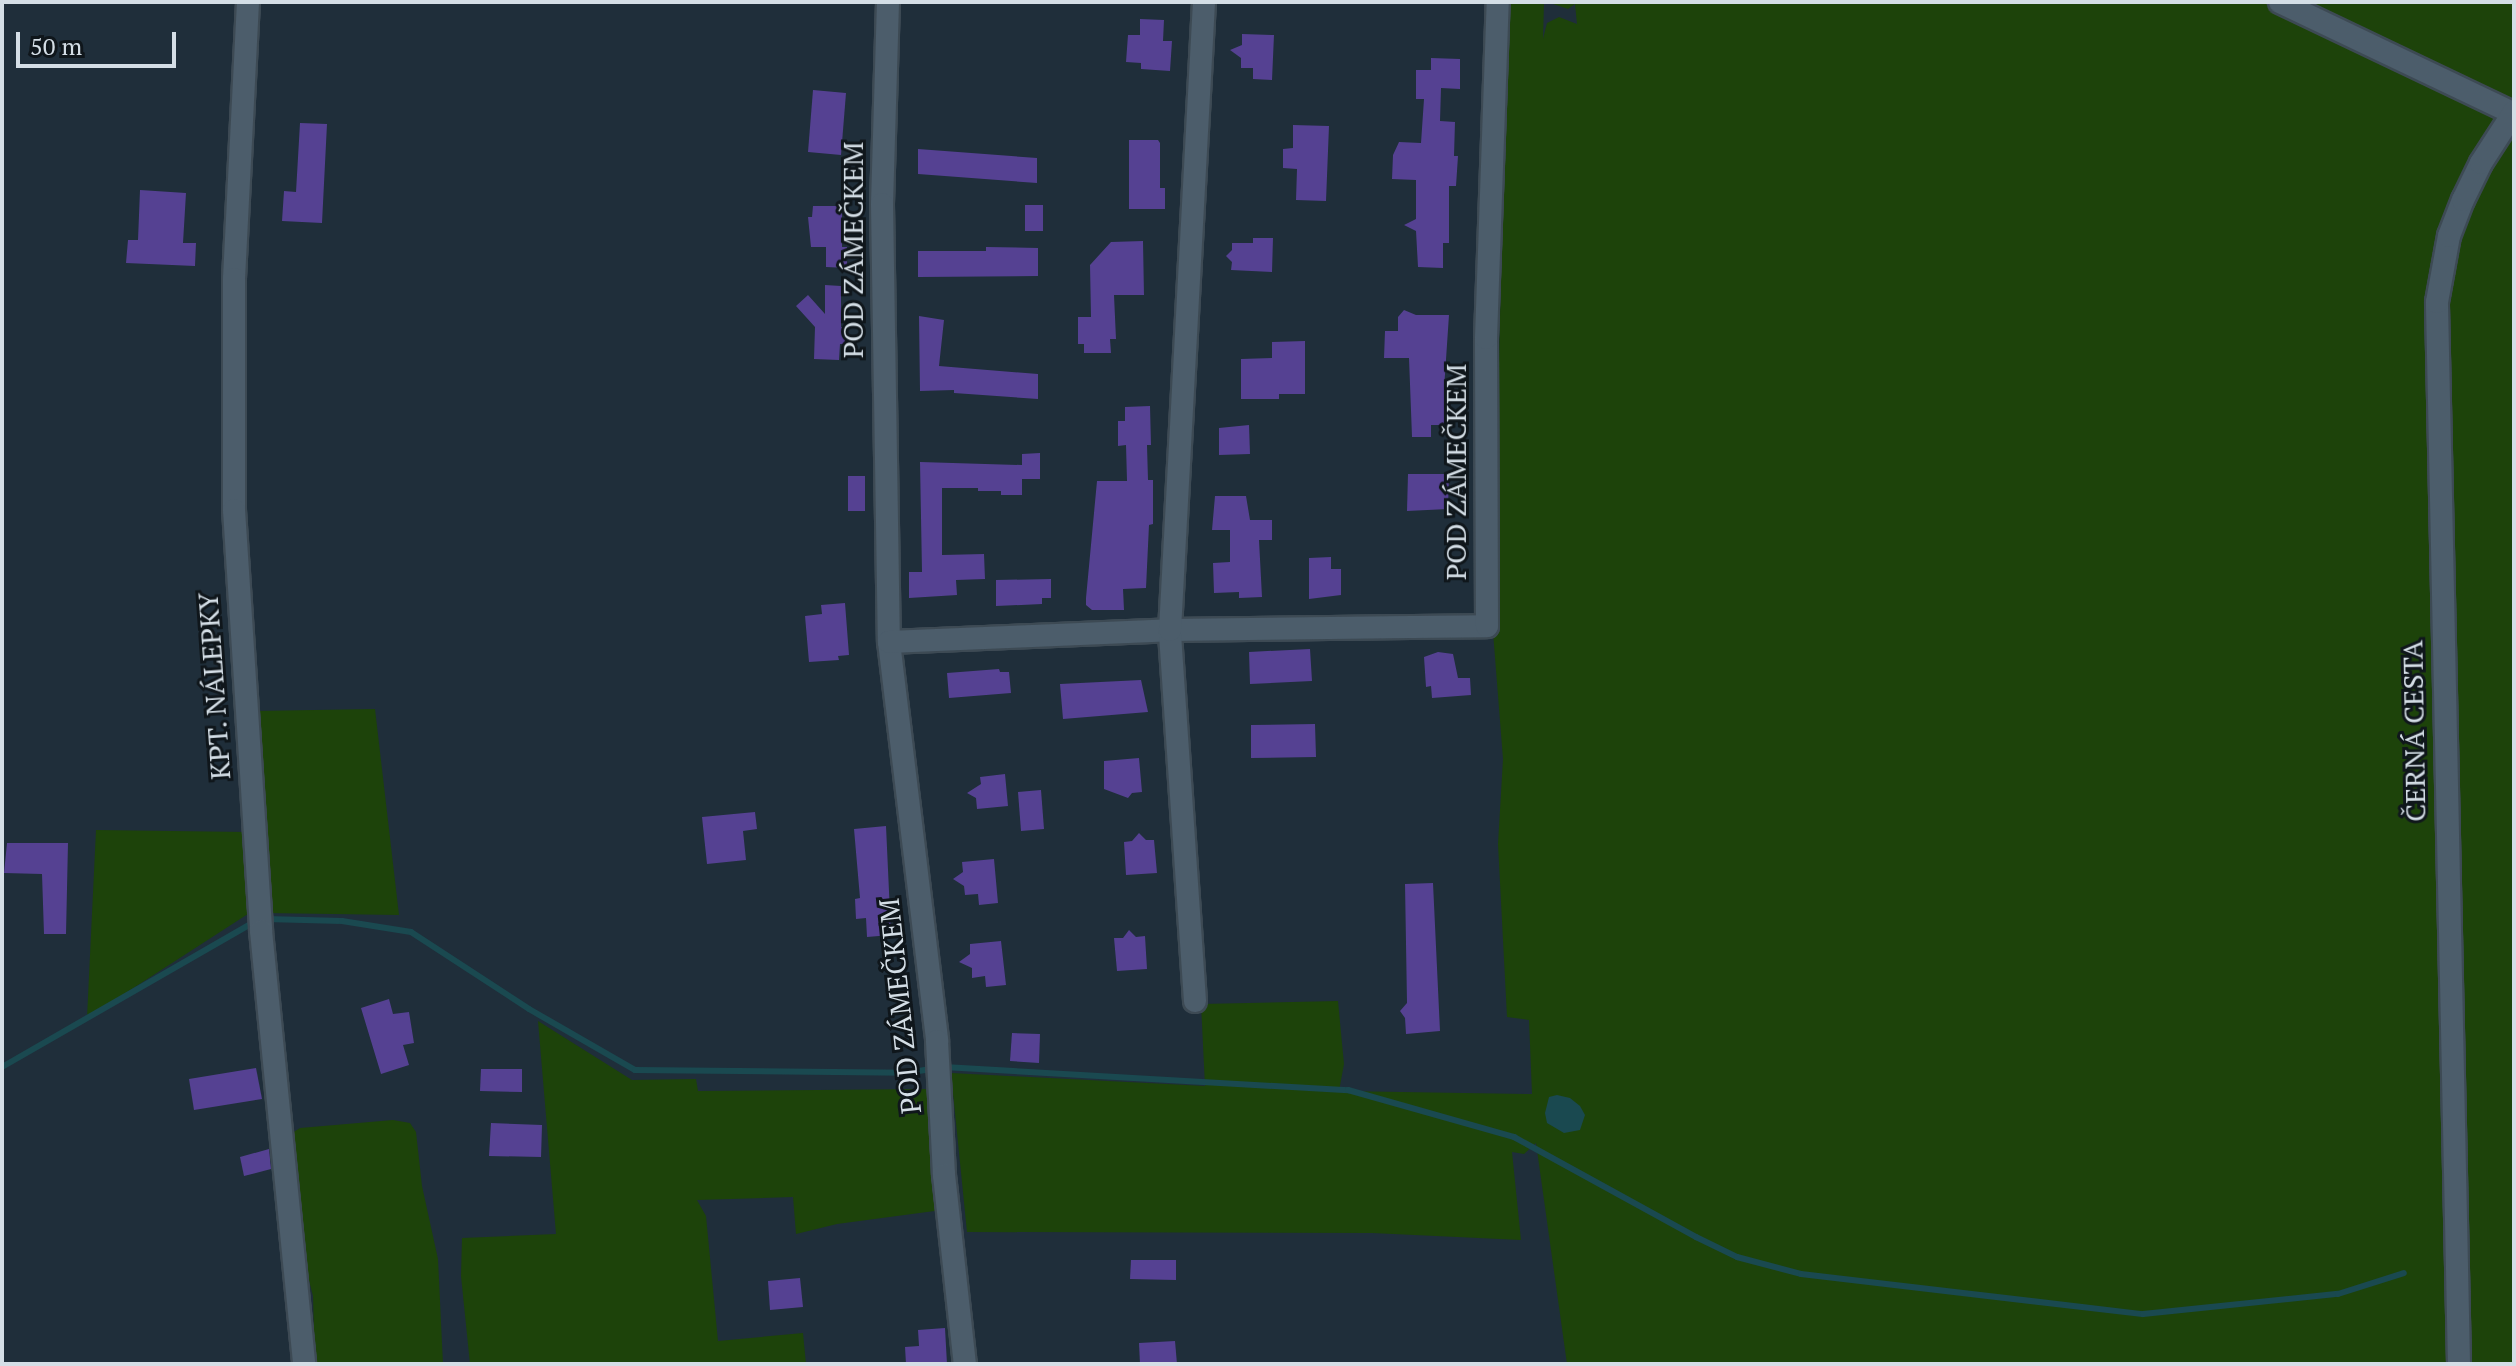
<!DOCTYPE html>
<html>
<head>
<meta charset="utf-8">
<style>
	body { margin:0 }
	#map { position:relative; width:2516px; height:1366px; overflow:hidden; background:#1f2e3a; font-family:"PT Serif",serif }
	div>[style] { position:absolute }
	.green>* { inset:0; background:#1d430a }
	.water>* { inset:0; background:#1a4950 }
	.stream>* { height:6px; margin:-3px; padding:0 3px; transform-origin:3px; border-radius:3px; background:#1a4950 }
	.building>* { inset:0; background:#554192 }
	.roads { filter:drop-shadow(2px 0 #3d4a54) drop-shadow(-2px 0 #3d4a54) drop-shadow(0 2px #3d4a54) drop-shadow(0 -2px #3d4a54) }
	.minor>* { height:22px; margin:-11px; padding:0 11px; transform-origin:11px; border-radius:11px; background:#4c5d6b }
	span { translate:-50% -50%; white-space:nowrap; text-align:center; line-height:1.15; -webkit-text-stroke:6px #0f161b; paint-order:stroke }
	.street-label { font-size:28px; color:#d4dee6 }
	.frame { position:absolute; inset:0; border:4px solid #d4dee6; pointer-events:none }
	.scale { position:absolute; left:16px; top:32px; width:160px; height:36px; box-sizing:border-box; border:4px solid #d4dee6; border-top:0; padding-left:10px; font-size:24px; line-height:28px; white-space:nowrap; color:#d4dee6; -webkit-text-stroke:6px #0f161b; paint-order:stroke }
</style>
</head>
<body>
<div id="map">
	<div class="green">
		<div style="clip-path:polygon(1507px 2px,1544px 2px,1543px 39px,1547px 23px,1559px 17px,1577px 24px,1575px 4px,1568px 9px,1547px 2px,2514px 2px,2514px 1364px,1567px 1364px,1536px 1143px,1524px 1154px,1512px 1152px,1521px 1240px,1372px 1233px,967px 1232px,951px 1073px,1205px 1086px,1201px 1004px,1338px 1001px,1344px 1064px,1339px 1091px,1532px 1094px,1529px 1020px,1507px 1017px,1498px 844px,1503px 759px,1493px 632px)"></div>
		<div style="clip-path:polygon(375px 709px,399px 915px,265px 913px,253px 711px)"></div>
		<div style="clip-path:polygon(96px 830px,246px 832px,251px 912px,87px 1018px)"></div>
		<div style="clip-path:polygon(538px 1021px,632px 1080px,696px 1079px,698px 1091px,929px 1089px,942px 1210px,837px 1224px,796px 1234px,793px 1197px,697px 1200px,706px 1216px,718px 1341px,803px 1333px,806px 1364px,470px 1364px,461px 1276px,462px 1238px,556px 1234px)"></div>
		<div style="clip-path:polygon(393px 1120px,410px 1123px,416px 1132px,422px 1186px,438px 1259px,443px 1364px,315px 1364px,313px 1296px,304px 1261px,289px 1135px,300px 1128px)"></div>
	</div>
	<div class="water">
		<div style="clip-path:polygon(1557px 1095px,1570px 1098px,1580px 1106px,1585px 1115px,1580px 1130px,1564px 1133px,1547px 1123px,1545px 1113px,1549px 1097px)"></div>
	</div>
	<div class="stream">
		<div style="left:266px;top:919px;width:76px;rotate:1.5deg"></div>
		<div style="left:342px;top:921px;width:70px;rotate:9.1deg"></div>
		<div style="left:411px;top:932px;width:141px;rotate:33.1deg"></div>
		<div style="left:529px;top:1009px;width:122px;rotate:29.9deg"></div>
		<div style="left:635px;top:1070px;width:271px;rotate:0.6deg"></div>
		<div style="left:906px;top:1073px;width:38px;rotate:-9deg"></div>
		<div style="left:944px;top:1067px;width:405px;rotate:3.3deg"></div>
		<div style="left:1348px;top:1090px;width:173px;rotate:15.8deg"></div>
		<div style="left:1514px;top:1137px;width:208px;rotate:28.8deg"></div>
		<div style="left:1696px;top:1237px;width:46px;rotate:26deg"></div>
		<div style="left:1737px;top:1257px;width:66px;rotate:14.9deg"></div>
		<div style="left:1801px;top:1274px;width:344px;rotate:6.7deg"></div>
		<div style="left:2143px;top:1314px;width:196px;rotate:-5.9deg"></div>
		<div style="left:2338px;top:1294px;width:69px;rotate:-17.7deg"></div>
		<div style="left:2px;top:1067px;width:293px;rotate:-29.9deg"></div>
	</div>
	<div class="building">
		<div style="clip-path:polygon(1140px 19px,1164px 20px,1163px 41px,1172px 41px,1170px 71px,1141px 69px,1141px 63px,1126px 62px,1128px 35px,1140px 35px)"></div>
		<div style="clip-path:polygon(1242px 34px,1274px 35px,1272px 80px,1253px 79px,1253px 68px,1241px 68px,1241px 58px,1230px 50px,1242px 45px)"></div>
		<div style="clip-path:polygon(1431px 58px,1460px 59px,1460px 89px,1441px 88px,1440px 121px,1455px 122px,1454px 156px,1458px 156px,1456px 186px,1449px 186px,1449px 243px,1443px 243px,1443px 268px,1418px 267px,1416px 231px,1404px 225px,1416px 219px,1416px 180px,1392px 179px,1393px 155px,1399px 142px,1421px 143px,1424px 99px,1416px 99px,1416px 70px,1431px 70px)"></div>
		<div style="clip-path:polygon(813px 90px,846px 93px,841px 155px,808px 152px)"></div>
		<div style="clip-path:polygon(300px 123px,327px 124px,322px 223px,282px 221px,284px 191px,296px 192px)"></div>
		<div style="clip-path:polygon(1293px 125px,1329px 126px,1326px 201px,1296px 200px,1297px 169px,1283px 168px,1283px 149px,1293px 148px)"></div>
		<div style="clip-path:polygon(1129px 140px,1158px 140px,1160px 143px,1160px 188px,1165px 188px,1165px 209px,1129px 209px)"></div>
		<div style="clip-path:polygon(918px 149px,1037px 158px,1037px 183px,918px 174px)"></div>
		<div style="clip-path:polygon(140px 190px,186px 193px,183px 243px,196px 243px,195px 266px,126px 263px,128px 240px,138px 240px)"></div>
		<div style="clip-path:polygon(1025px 205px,1043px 205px,1043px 231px,1025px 231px)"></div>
		<div style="clip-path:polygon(813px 206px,842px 206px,842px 247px,847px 247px,847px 268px,826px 267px,826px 247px,811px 247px,808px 217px,812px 217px)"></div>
		<div style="clip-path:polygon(1253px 238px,1273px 238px,1272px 272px,1231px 270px,1232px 262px,1226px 256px,1232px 250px,1232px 243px,1253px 243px)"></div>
		<div style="clip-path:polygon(1143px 241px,1144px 295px,1114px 295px,1116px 339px,1110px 339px,1111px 353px,1084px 353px,1084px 344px,1078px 344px,1078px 317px,1091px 317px,1090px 265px,1111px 242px)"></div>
		<div style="clip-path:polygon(986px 247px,1038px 248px,1038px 276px,918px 277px,918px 251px,986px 251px)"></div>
		<div style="clip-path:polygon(825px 285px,841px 286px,841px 327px,845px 327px,845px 344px,840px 344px,839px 360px,814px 359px,815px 327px,796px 306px,808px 295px,825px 314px)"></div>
		<div style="clip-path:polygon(1404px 310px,1416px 315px,1449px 315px,1444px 389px,1447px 389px,1449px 425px,1431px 425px,1431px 437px,1412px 437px,1409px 358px,1384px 358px,1385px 331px,1398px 331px,1398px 317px)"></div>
		<div style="clip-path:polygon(919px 316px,944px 320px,939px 366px,1038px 374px,1038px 399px,954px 393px,954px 390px,920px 391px)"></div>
		<div style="clip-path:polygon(1305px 341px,1305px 394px,1279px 394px,1279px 399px,1241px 399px,1241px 359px,1272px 358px,1272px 342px)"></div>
		<div style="clip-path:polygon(1150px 406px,1151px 445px,1147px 445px,1148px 480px,1153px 480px,1153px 524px,1149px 525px,1146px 588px,1123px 589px,1124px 610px,1092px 610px,1086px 605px,1086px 598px,1097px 481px,1127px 481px,1126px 445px,1118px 446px,1118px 421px,1125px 421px,1125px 407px)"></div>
		<div style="clip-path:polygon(1249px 425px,1250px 454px,1219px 455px,1219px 428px)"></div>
		<div style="clip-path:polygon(1040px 453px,1040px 479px,1022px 479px,1022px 469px,1022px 495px,1001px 495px,1001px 491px,978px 491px,978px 488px,942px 488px,942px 555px,984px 554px,985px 579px,956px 580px,957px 595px,909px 598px,909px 572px,922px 572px,920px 462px,1022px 465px,1022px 454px)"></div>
		<div style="clip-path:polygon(1408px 474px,1449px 474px,1448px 509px,1407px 511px)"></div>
		<div style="clip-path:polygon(848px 476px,865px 476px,865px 511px,848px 511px)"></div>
		<div style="clip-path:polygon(1215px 496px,1246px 496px,1250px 520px,1272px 520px,1272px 540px,1259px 540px,1262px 597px,1239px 598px,1239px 592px,1214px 593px,1213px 563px,1230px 562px,1230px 530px,1212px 530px)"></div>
		<div style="clip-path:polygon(1331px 557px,1331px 569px,1341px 569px,1341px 595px,1309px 599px,1309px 558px)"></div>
		<div style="clip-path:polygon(1051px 579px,1051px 598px,1042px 598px,1042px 604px,996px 606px,996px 580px)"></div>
		<div style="clip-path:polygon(845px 603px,849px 655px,838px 656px,839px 660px,809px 662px,805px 616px,822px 614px,821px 605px)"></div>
		<div style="clip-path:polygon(1310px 649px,1312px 681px,1250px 684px,1249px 652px)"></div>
		<div style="clip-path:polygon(1438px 652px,1453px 654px,1458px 678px,1470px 678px,1471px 695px,1432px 698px,1431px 686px,1426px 687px,1424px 657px)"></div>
		<div style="clip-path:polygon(999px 669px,1000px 672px,1009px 672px,1011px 693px,949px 698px,947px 673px)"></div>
		<div style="clip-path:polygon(1141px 680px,1148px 712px,1063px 719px,1060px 684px)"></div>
		<div style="clip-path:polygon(1315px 724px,1316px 757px,1251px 758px,1251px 725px)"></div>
		<div style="clip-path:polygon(1139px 758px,1142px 792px,1132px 793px,1128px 798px,1104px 789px,1104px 761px)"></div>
		<div style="clip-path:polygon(1005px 774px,1008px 806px,977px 809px,976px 798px,967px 793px,981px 784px,980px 777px)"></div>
		<div style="clip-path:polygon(1041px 790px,1044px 829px,1021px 831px,1018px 792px)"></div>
		<div style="clip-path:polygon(755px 812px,757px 829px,743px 831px,746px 860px,707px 864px,702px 817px)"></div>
		<div style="clip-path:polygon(886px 826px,891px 935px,867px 937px,866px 918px,856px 919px,855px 899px,860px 898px,854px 829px)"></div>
		<div style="clip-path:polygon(1139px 833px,1146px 840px,1154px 840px,1157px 873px,1126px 875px,1124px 842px,1132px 841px)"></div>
		<div style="clip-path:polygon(7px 843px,68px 843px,66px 934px,44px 934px,42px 874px,4px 873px)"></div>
		<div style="clip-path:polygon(994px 859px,998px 903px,979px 905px,978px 894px,965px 895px,964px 886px,953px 879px,963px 872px,962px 862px)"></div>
		<div style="clip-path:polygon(1433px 883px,1440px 1031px,1406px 1034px,1405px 1018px,1400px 1011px,1407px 1003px,1405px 884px)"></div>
		<div style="clip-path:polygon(1129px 930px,1136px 937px,1145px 936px,1147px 969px,1117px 971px,1114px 938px,1123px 938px)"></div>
		<div style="clip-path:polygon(1001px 941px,1006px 985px,986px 987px,985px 976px,972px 978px,972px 968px,959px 962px,970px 954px,970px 944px)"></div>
		<div style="clip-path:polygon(389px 999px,393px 1014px,409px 1012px,414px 1043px,403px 1045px,409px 1065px,381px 1074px,361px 1008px)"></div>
		<div style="clip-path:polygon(1012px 1033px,1040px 1034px,1039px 1063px,1010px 1061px)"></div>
		<div style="clip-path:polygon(256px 1068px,262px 1099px,194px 1110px,189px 1079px)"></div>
		<div style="clip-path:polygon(481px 1069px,522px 1069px,522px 1092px,480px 1091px)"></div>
		<div style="clip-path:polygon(491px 1123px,542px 1125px,541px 1157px,489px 1156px)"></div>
		<div style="clip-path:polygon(269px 1149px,271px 1169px,244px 1176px,240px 1157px)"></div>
		<div style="clip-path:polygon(1131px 1260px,1176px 1260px,1176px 1280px,1130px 1279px)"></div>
		<div style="clip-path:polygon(800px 1278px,803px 1307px,770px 1310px,768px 1281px)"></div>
		<div style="clip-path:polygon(945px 1328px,947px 1364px,906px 1364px,905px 1347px,919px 1346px,918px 1330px)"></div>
		<div style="clip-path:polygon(1175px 1341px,1177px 1364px,1140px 1364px,1139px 1343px)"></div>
	</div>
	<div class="roads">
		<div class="minor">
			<div style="left:248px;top:2px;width:277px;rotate:92.9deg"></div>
			<div style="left:234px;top:279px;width:231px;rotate:90deg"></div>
			<div style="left:234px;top:510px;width:422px;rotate:86.3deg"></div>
			<div style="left:261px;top:931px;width:435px;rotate:84.3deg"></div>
			<div style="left:888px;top:2px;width:202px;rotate:91.7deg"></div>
			<div style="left:882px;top:204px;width:438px;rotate:89.1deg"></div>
			<div style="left:889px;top:642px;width:402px;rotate:83.1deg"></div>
			<div style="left:937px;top:1041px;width:134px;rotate:87deg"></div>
			<div style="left:944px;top:1175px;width:190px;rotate:83.7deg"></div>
			<div style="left:2280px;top:2px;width:258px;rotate:25.5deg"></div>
			<div style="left:889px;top:642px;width:281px;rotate:-2.4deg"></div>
			<div style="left:1170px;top:630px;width:317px;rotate:-0.7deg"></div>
			<div style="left:1487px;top:626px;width:288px;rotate:-90.2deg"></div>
			<div style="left:1486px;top:338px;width:336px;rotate:-88deg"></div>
			<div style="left:1195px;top:1001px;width:372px;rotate:-93.9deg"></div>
			<div style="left:1170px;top:630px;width:629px;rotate:-86.9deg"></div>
			<div style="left:2459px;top:1364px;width:1062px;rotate:-91.19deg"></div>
			<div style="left:2437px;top:302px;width:67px;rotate:-79.7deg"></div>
			<div style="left:2449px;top:236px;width:39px;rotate:-69deg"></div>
			<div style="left:2463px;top:200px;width:41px;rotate:-64.1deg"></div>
			<div style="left:2481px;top:163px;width:61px;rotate:-57.1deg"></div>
		</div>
	</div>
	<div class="street-label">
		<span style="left:853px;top:250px;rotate:-90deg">POD ZÁMEČKEM</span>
		<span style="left:1456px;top:472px;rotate:-90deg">POD ZÁMEČKEM</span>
		<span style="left:214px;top:686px;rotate:-94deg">KPT. NÁLEPKY</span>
		<span style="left:2414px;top:731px;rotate:-91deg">ČERNÁ CESTA</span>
		<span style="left:900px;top:1006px;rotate:-96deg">POD ZÁMEČKEM</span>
	</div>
	<div class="frame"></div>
	<div class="scale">50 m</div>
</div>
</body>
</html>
